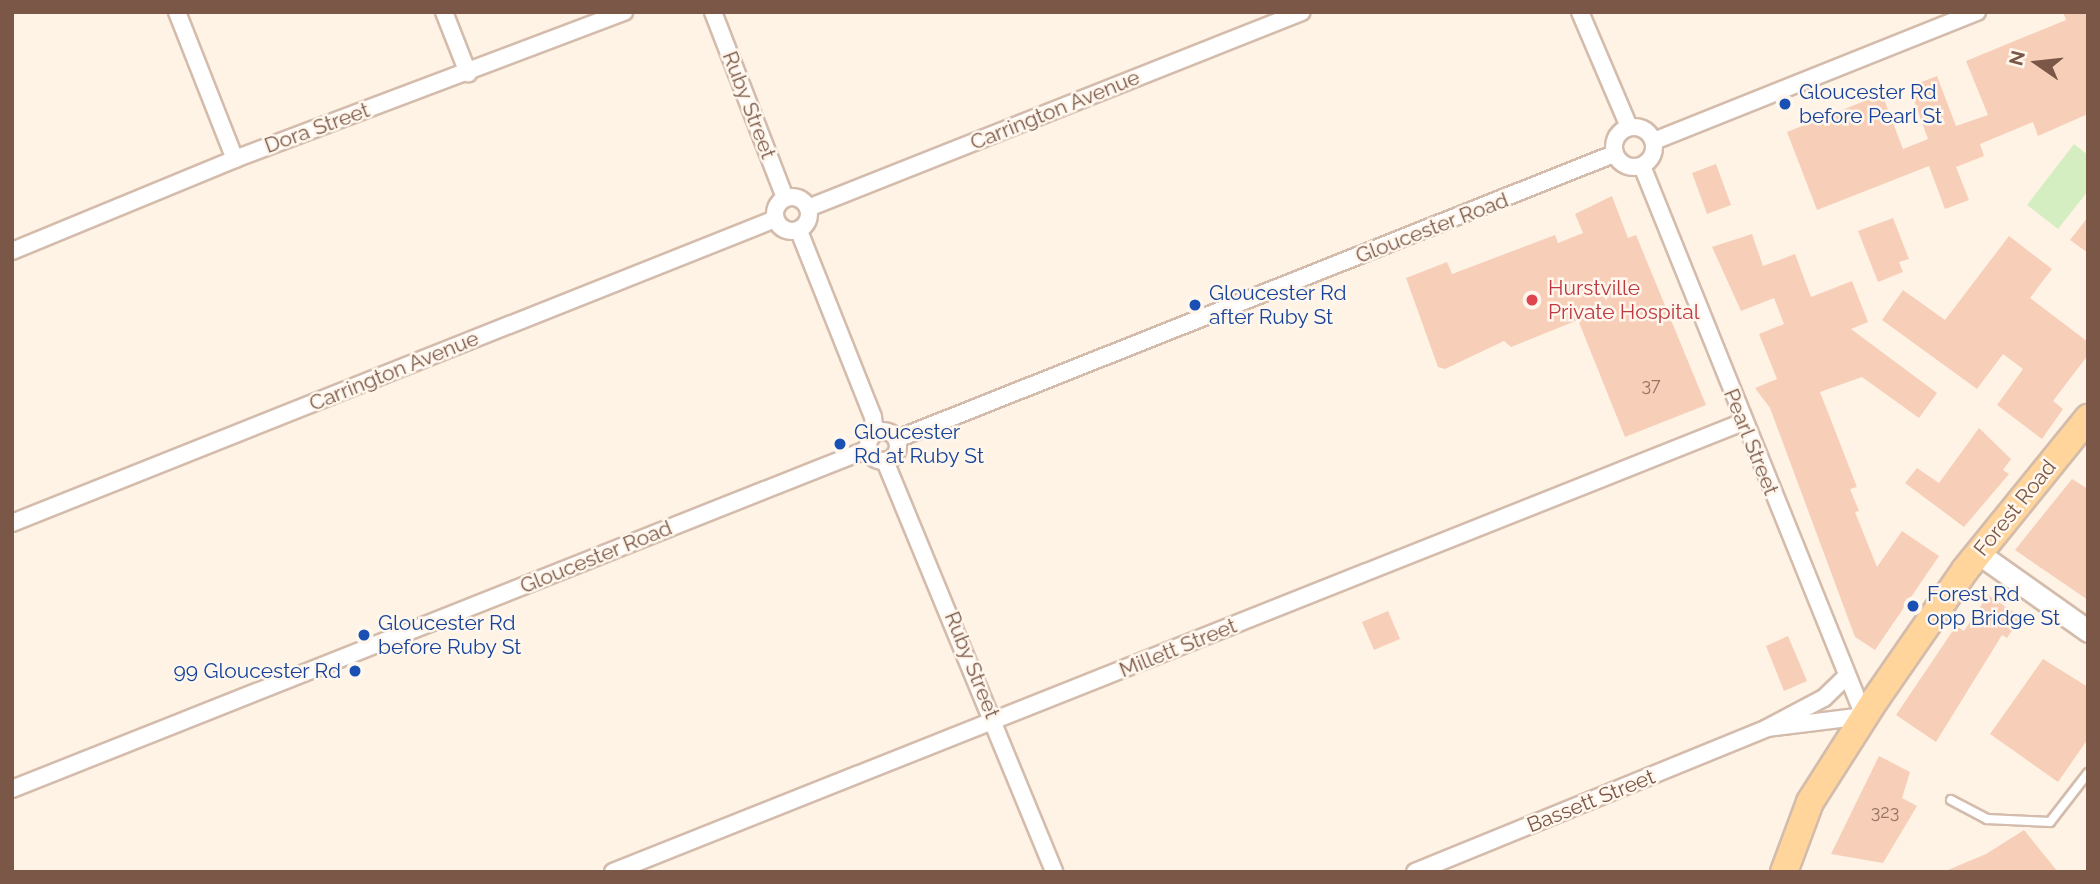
<!DOCTYPE html>
<html>
<head>
<meta charset="utf-8">
<style>
	body { margin:0 }
	#map { position:relative; width:2100px; height:884px; overflow:hidden; background:#fef3e5; font-family:Raleway,sans-serif }
	div>[style] { position:absolute }
	.green>* { inset:0; background:#d5eec1 }
	.building>* { inset:0; background:#f7cfb9 }
	.roads { filter:drop-shadow(2px 0 #d4bcac) drop-shadow(-2px 0 #d4bcac) drop-shadow(0 2px #d4bcac) drop-shadow(0 -2px #d4bcac) }
	.service>* { height:8px; margin:-4px; padding:0 4px; transform-origin:4px; border-radius:4px; background:#fff }
	.minor>* { height:16px; margin:-8px; padding:0 8px; transform-origin:8px; border-radius:8px; background:#fff }
	.minor>.ring { margin:-8px; padding:0; box-sizing:content-box; background:none; border:16px solid #fff; border-radius:50% }
	.tertiary>* { height:21px; margin:-10.5px; padding:0 10.5px; transform-origin:10.5px; border-radius:10.5px; background:#fff }
	.primary>* { height:26px; margin:-13px; padding:0 13px; transform-origin:13px; border-radius:13px; background:#ffd59b }
	.dots>* { width:19px; height:19px; translate:-50% -50%; box-sizing:border-box; border:4px solid #fff7ed; border-radius:50% }
	span { translate:-50% -50%; white-space:nowrap; text-align:center; line-height:1.15; -webkit-text-stroke:5px #fff7ed; paint-order:stroke }
	.number-label { font-size:18px; color:#997564 }
	.number-label span { -webkit-text-stroke-width:0 }
	.transit-label { font-size:21px; color:#164399 }
	.left { translate:0 -50%; text-align:left }
	.right { translate:-100% -50%; text-align:right }
	.street-label { font-size:21px; color:#7a5747 }
	.health-label { font-size:21px; color:#be3a42 }
	.frame { position:absolute; inset:0; border:14px solid #7a5747; pointer-events:none }
	.north { position:absolute; left:2002px; top:28px; width:70px; height:70px; -webkit-text-stroke:5px #fff7ed; paint-order:stroke; rotate:284deg; font-size:19px; font-weight:700; line-height:28px; text-align:center; color:#7a5747 }
	.north::after { content:''; display:block; margin:auto; width:24px; height:32px; background:#7a5747; clip-path:polygon(50% 0,100% 100%,50% 72%,0 100%) }
</style>
</head>
<body>
<div id="map">
	<div class="green">
		<div style="clip-path:polygon(2074px 144px,2088px 155px,2088px 191px,2058px 229px,2027px 205px)"></div>
	</div>
	<div class="building">
		<div style="clip-path:polygon(2063px 12px,2088px 12px,2088px 114px,2038px 136px,2033px 122px,1980px 144px,1984px 156px,1956px 167px,1969px 200px,1945px 209px,1929px 166px,1817px 210px,1787px 132px,1882px 94px,1903px 149px,1928px 139px,1909px 87px,1937px 76px,1956px 126px,1988px 115px,1966px 61px,2066px 20px)"></div>
		<div style="clip-path:polygon(1716px 164px,1731px 205px,1707px 214px,1692px 173px)"></div>
		<div style="clip-path:polygon(1612px 196px,1628px 238px,1636px 235px,1706px 405px,1625px 437px,1578px 320px,1511px 347px,1504px 341px,1445px 369px,1438px 367px,1406px 278px,1447px 262px,1452px 274px,1555px 235px,1558px 243px,1583px 233px,1575px 214px)"></div>
		<div style="clip-path:polygon(2088px 217px,2088px 253px,2070px 240px)"></div>
		<div style="clip-path:polygon(1893px 218px,1909px 259px,1899px 262px,1903px 272px,1878px 282px,1858px 231px)"></div>
		<div style="clip-path:polygon(1752px 234px,1763px 266px,1795px 254px,1811px 297px,1852px 281px,1868px 322px,1851px 329px,1937px 393px,1919px 418px,1862px 377px,1820px 392px,1857px 487px,1850px 489px,1859px 511px,1855px 512px,1877px 567px,1902px 531px,1939px 556px,1875px 650px,1855px 637px,1770px 408px,1755px 388px,1777px 379px,1759px 334px,1784px 324px,1774px 298px,1741px 311px,1712px 247px)"></div>
		<div style="clip-path:polygon(2009px 236px,2052px 269px,2030px 298px,2088px 342px,2088px 355px,2053px 401px,2063px 409px,2042px 439px,1997px 405px,2023px 369px,2003px 354px,1977px 389px,1882px 320px,1903px 290px,1945px 320px)"></div>
		<div style="clip-path:polygon(1979px 428px,2011px 459px,2003px 470px,2009px 474px,1964px 527px,1905px 483px,1917px 468px,1939px 483px)"></div>
		<div style="clip-path:polygon(2072px 479px,2088px 489px,2088px 600px,2015px 550px)"></div>
		<div style="clip-path:polygon(1988px 595px,2021px 617px,2007px 638px,2002px 635px,1936px 742px,1896px 715px,1956px 626px,1964px 631px)"></div>
		<div style="clip-path:polygon(1388px 611px,1400px 639px,1374px 650px,1362px 622px)"></div>
		<div style="clip-path:polygon(1788px 636px,1807px 681px,1784px 691px,1766px 646px)"></div>
		<div style="clip-path:polygon(2043px 659px,2088px 687px,2088px 739px,2058px 782px,1990px 734px)"></div>
		<div style="clip-path:polygon(1879px 756px,1910px 772px,1902px 798px,1917px 806px,1883px 863px,1831px 854px)"></div>
		<div style="clip-path:polygon(2024px 830px,2058px 872px,1943px 872px,1986px 854px)"></div>
	</div>
	<div class="roads">
		<div class="service">
			<div style="left:1951px;top:800px;width:41px;rotate:27.8deg"></div>
			<div style="left:1987px;top:819px;width:63px;rotate:2.7deg"></div>
			<div style="left:2050px;top:822px;width:62px;rotate:-52.2deg"></div>
		</div>
		<div class="minor">
			<div style="left:177px;top:12px;width:158px;rotate:68.5deg"></div>
			<div style="left:444px;top:12px;width:66px;rotate:68.5deg"></div>
			<div style="left:713px;top:12px;width:199px;rotate:68.8deg"></div>
			<div style="left:1580px;top:12px;width:125px;rotate:66.9deg"></div>
			<div class="ring" style="left:1614px;top:127px;width:24px;height:24px"></div>
			<div style="left:1654px;top:141px;width:348px;rotate:-21.8deg"></div>
			<div style="left:1642px;top:166px;width:593px;rotate:68.02deg"></div>
			<div style="left:1864px;top:716px;width:98px;rotate:172.9deg"></div>
			<div class="ring" style="left:775px;top:197px;width:18px;height:18px"></div>
			<div style="left:808px;top:208px;width:531px;rotate:-21.64deg"></div>
			<div style="left:799px;top:231px;width:200px;rotate:68.3deg"></div>
			<div style="left:873px;top:417px;width:16px;rotate:83deg"></div>
			<div style="left:12px;top:251px;width:241px;rotate:-22.4deg"></div>
			<div style="left:235px;top:159px;width:416px;rotate:-20.7deg"></div>
			<div class="ring" style="left:868px;top:431px;width:14px;height:14px"></div>
			<div style="left:897px;top:439px;width:772px;rotate:-21.68deg"></div>
			<div style="left:885px;top:461px;width:444px;rotate:67.6deg"></div>
			<div style="left:12px;top:523px;width:821px;rotate:-21.72deg"></div>
			<div style="left:12px;top:789px;width:921px;rotate:-21.66deg"></div>
			<div style="left:613px;top:872px;width:1216px;rotate:-21.71deg"></div>
			<div style="left:1415px;top:872px;width:380px;rotate:-22.2deg"></div>
			<div style="left:1767px;top:728px;width:64px;rotate:-27.8deg"></div>
			<div style="left:1824px;top:698px;width:29px;rotate:-44deg"></div>
		</div>
		<div class="tertiary">
			<div style="left:1978px;top:553px;width:135px;rotate:35.3deg"></div>
		</div>
		<div class="primary">
			<div style="left:1784px;top:872px;width:75px;rotate:-69.6deg"></div>
			<div style="left:1810px;top:802px;width:121px;rotate:-57.5deg"></div>
			<div style="left:1875px;top:700px;width:158px;rotate:-55.3deg"></div>
			<div style="left:1965px;top:570px;width:196px;rotate:-51deg"></div>
		</div>
	</div>
	<div class="dots">
		<div style="left:1785px;top:104px;background:#1a4fb4"></div>
		<div style="left:1532px;top:300px;background:#e0444e"></div>
		<div style="left:1195px;top:305px;background:#1a4fb4"></div>
		<div style="left:840px;top:444px;background:#1a4fb4"></div>
		<div style="left:1913px;top:606px;background:#1a4fb4"></div>
		<div style="left:364px;top:635px;background:#1a4fb4"></div>
		<div style="left:355px;top:671px;background:#1a4fb4"></div>
	</div>
	<div class="number-label">
		<span style="left:1651px;top:385px">37</span>
		<span style="left:1885px;top:812px">323</span>
	</div>
	<div class="transit-label">
		<span class="left" style="left:1799px;top:104px">Gloucester Rd<br>before Pearl St</span>
		<span class="left" style="left:1209px;top:305px">Gloucester Rd<br>after Ruby St</span>
		<span class="left" style="left:854px;top:444px">Gloucester<br>Rd at Ruby St</span>
		<span class="left" style="left:1927px;top:606px">Forest Rd<br>opp Bridge St</span>
		<span class="left" style="left:378px;top:635px">Gloucester Rd<br>before Ruby St</span>
		<span class="right" style="left:341px;top:671px">99 Gloucester Rd</span>
	</div>
	<div class="street-label">
		<span style="left:749px;top:105px;rotate:69deg">Ruby Street</span>
		<span style="left:1055px;top:110px;rotate:-22deg">Carrington Avenue</span>
		<span style="left:317px;top:128px;rotate:-20deg">Dora Street</span>
		<span style="left:1432px;top:228px;rotate:-21deg">Gloucester Road</span>
		<span style="left:394px;top:371px;rotate:-22deg">Carrington Avenue</span>
		<span style="left:1751px;top:442px;rotate:68deg">Pearl Street</span>
		<span style="left:2015px;top:508px;rotate:-51deg">Forest Road</span>
		<span style="left:596px;top:557px;rotate:-22deg">Gloucester Road</span>
		<span style="left:1178px;top:648px;rotate:-22deg">Millett Street</span>
		<span style="left:972px;top:665px;rotate:68deg">Ruby Street</span>
		<span style="left:1591px;top:801px;rotate:-22deg">Bassett Street</span>
	</div>
	<div class="health-label">
		<span class="left" style="left:1548px;top:300px">Hurstville<br>Private Hospital</span>
	</div>
	<div class="frame"></div>
	<div class="north">N</div>
</div>
</body>
</html>
